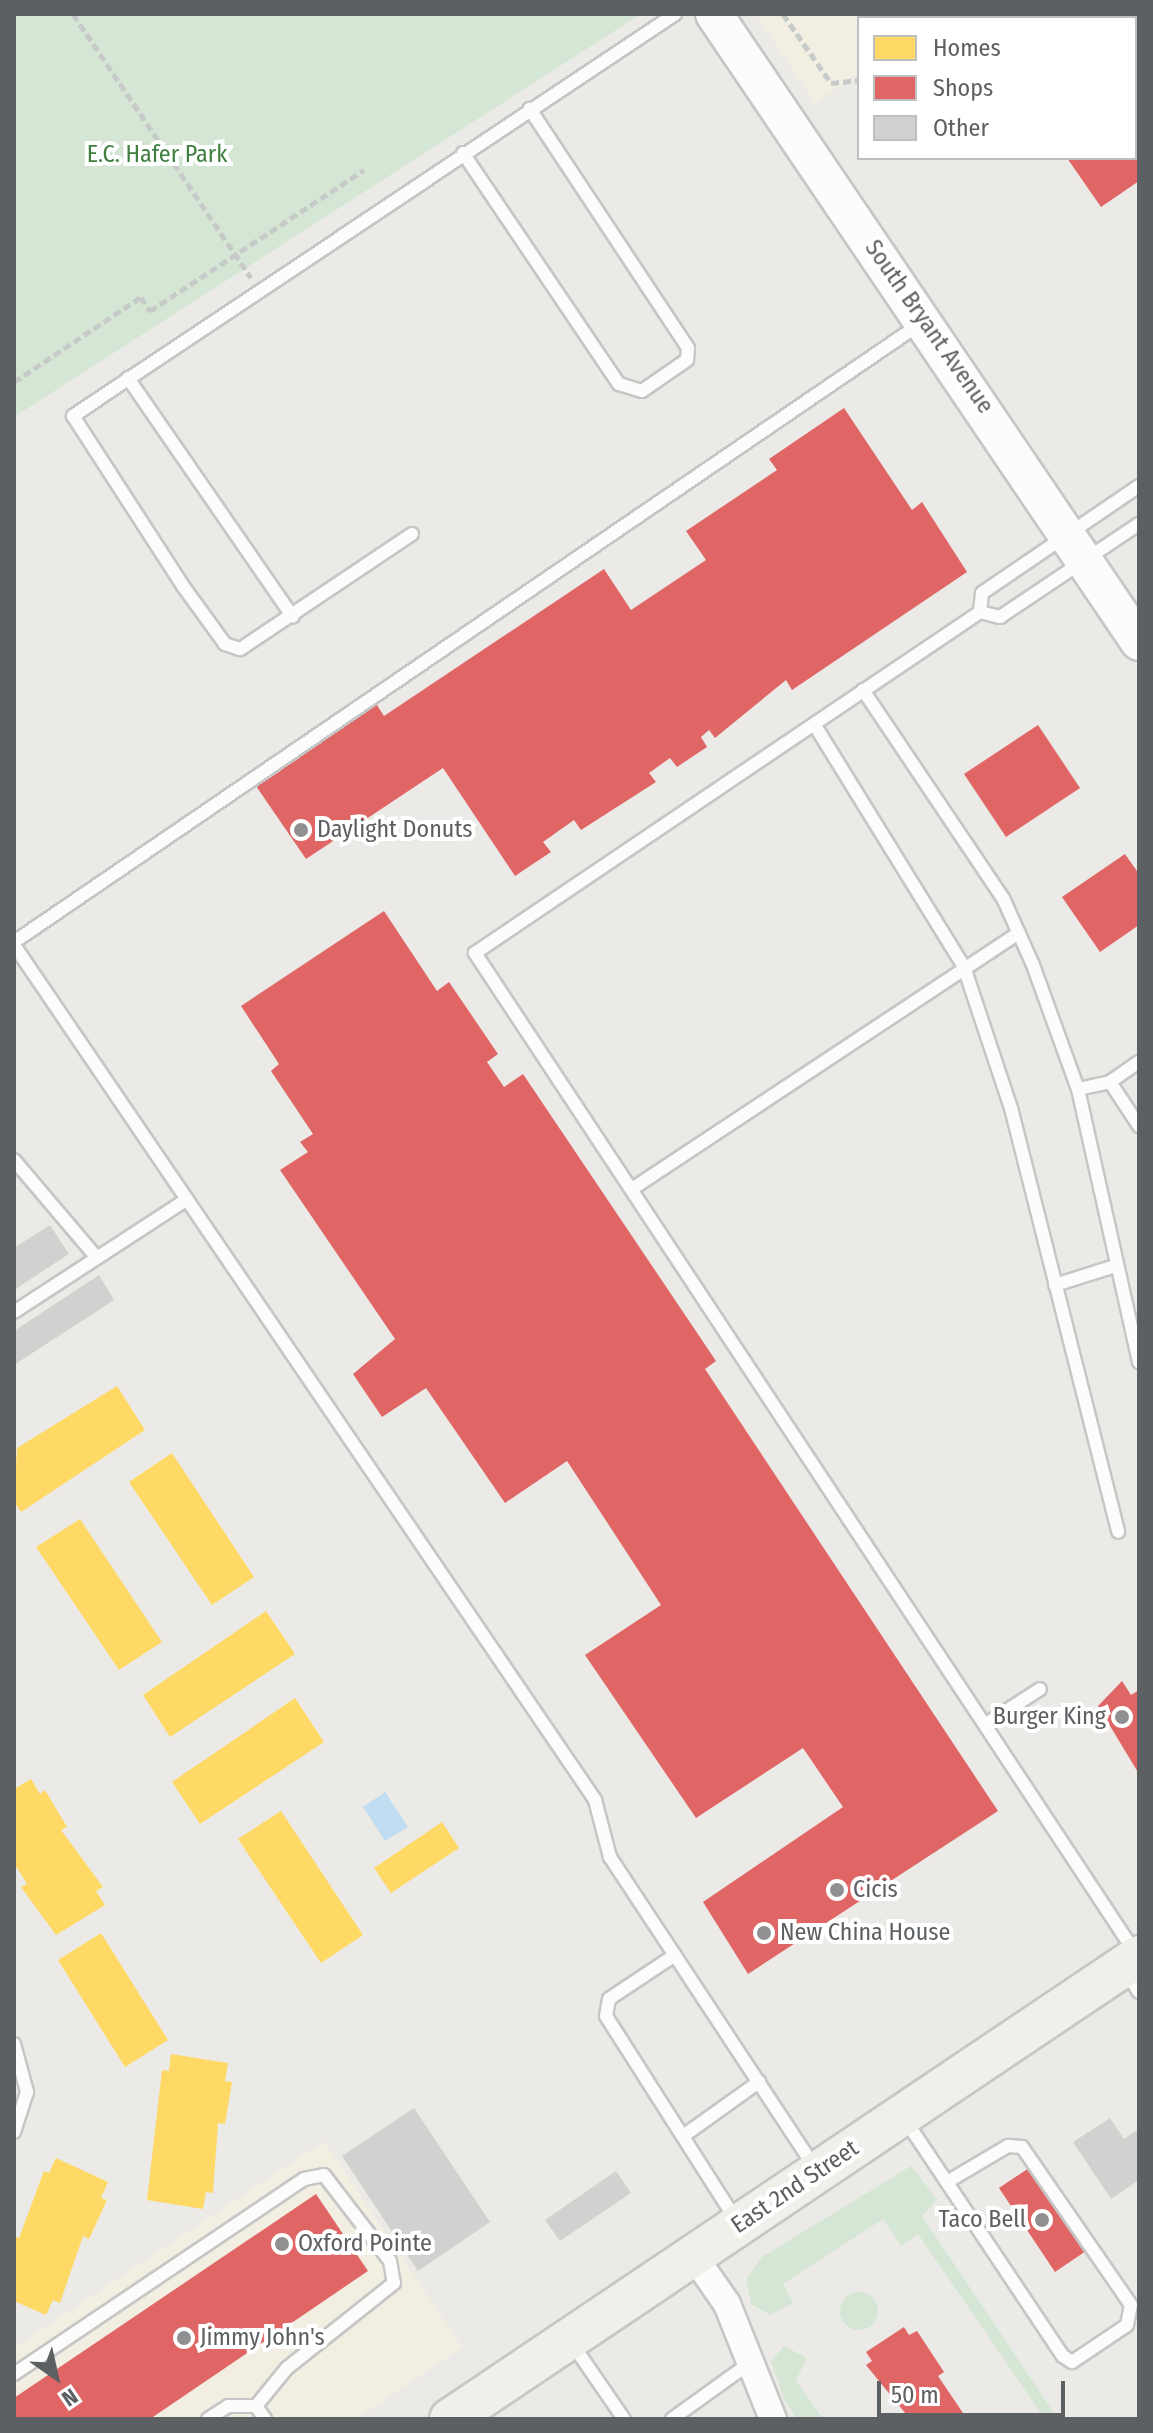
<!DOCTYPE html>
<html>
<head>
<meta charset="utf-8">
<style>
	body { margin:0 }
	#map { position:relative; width:1153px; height:2433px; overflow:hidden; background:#ebeae7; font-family:"Fira Sans Condensed",sans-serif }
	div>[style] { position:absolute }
	.commercial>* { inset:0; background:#f3eee2 }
	.green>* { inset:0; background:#d6e6d4 }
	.round { border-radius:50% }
	.water>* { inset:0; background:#c0ddf1 }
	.homes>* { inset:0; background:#ffd966 }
	.shops>* { inset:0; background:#e06666 }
	.building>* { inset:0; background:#d2d1cf }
	.path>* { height:5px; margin-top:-2.5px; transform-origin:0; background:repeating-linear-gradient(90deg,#c6cac8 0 8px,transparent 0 12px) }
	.roads { filter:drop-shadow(2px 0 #c6c6c6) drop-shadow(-2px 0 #c6c6c6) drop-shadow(0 2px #c6c6c6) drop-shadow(0 -2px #c6c6c6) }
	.lane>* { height:12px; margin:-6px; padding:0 6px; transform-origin:6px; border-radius:6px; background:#fcfcfb }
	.street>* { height:26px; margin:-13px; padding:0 13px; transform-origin:13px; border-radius:13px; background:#fcfcfb }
	.secondary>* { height:36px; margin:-18px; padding:0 18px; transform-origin:18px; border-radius:18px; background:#fcfcfb }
	.primary>* { height:40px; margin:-20px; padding:0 20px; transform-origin:20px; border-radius:20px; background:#f1efe9 }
	.dots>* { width:22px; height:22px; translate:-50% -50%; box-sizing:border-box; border:4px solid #fff; border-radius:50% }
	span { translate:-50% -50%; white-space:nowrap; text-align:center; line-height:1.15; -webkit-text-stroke:8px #fff; paint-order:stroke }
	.park-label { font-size:24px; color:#3f8040 }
	.street-label { font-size:24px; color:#5d6063 }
	.poi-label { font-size:24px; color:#5d6063 }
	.left { translate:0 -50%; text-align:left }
	.right { translate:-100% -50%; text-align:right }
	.frame { position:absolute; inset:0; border:16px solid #5d6063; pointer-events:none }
	.legend { position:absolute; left:857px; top:16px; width:280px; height:144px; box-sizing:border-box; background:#fff; border:2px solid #bebfc1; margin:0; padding:10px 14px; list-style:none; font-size:24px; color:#5d6063 }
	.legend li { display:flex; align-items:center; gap:16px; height:40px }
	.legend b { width:40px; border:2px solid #bebfc1 }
	.north { position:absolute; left:16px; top:2337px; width:80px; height:80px; -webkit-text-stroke:6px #fff; paint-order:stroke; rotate:146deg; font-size:22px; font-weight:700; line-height:32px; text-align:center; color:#5d6063 }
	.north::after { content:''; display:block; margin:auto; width:28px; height:36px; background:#5d6063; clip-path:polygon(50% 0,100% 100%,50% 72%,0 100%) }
	.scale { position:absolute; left:877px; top:2381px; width:188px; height:36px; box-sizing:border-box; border:4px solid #5d6063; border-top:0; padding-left:10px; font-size:24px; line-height:28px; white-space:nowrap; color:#5d6063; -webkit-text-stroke:6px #fff; paint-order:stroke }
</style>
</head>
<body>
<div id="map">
	<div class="commercial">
		<div style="clip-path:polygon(756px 14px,934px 14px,859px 18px,859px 71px,816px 104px)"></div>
		<div style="clip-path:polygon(324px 2141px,462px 2347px,356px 2419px,14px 2419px,14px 2348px)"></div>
	</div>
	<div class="green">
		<div style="clip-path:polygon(14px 14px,641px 14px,14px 417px)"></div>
		<div style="clip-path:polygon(911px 2166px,937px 2199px,922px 2216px,1054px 2413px,1045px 2419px,918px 2234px,901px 2246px,883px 2219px,783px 2284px,793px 2303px,770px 2315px,751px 2304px,746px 2280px,762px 2257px)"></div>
		<div class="round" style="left:840px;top:2292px;width:38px;height:38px"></div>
		<div style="clip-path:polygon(784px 2346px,807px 2358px,796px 2380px,823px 2419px,797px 2419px,784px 2399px,771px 2361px)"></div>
	</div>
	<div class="water">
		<div style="clip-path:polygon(385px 1792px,408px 1827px,385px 1841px,363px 1807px)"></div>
	</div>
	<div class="homes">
		<div style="clip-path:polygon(117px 1386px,145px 1430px,21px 1512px,14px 1502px,17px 1448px)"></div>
		<div style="clip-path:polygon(172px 1453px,254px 1577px,212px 1605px,129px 1482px)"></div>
		<div style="clip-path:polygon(80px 1519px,162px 1642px,119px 1670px,36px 1547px)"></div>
		<div style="clip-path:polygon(266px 1611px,295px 1654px,170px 1737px,143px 1695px)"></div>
		<div style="clip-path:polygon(295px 1698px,324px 1742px,200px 1824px,172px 1782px)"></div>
		<div style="clip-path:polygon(31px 1779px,40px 1794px,45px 1790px,67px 1827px,61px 1830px,103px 1887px,96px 1891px,105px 1905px,56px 1935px,21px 1887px,27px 1884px,14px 1863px,14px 1789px)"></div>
		<div style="clip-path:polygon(281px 1811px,363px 1935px,321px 1963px,238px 1839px)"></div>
		<div style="clip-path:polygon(442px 1822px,459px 1848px,391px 1893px,374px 1868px)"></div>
		<div style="clip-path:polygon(101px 1933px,168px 2040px,125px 2067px,58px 1960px)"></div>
		<div style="clip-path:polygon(171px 2054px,228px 2063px,225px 2081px,232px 2082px,225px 2124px,218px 2123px,213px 2193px,206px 2192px,203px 2209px,147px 2200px,162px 2070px,169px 2071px)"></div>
		<div style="clip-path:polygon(56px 2158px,108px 2182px,101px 2198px,107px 2200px,89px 2239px,83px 2236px,60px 2303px,53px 2300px,46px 2315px,14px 2301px,14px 2236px,19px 2238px,44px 2171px,49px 2173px)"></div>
	</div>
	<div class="shops">
		<div style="clip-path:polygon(1139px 79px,1139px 181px,1101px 207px,1067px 158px,1135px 158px)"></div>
		<div style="clip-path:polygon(844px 408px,912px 510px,922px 502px,967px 572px,792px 690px,786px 680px,715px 738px,709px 730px,701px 737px,707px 747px,677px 767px,670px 758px,649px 773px,656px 782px,581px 830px,574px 820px,543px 842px,551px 852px,515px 876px,443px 768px,306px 859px,256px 786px,377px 705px,384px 716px,604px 569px,631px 610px,706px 560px,686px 531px,777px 470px,769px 459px)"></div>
		<div style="clip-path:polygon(1038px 725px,1080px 788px,1006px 837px,964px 774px)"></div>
		<div style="clip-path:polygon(1125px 854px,1139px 874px,1139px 925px,1100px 952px,1062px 897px)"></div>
		<div style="clip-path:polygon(384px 911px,437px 991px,449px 982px,498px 1054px,487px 1062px,504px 1087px,523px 1074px,716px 1361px,705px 1369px,998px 1811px,748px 1974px,703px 1902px,843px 1807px,803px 1748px,696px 1818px,585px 1655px,661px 1605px,567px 1461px,505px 1503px,426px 1388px,382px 1417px,353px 1374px,395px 1339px,280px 1170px,308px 1152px,300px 1142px,313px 1134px,271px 1071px,279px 1064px,241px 1006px)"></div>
		<div style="clip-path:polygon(1122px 1681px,1131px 1695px,1139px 1690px,1139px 1774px,1098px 1706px)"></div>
		<div style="clip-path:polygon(1029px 2168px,1086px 2251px,1055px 2272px,999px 2188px)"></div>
		<div style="clip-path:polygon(316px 2194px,368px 2271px,150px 2419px,14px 2419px,14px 2398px)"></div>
		<div style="clip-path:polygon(904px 2327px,909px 2335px,917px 2331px,944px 2372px,938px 2376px,963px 2413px,954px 2419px,910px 2419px,866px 2365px,872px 2361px,866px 2352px)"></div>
	</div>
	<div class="building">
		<div style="clip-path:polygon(50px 1225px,69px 1254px,14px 1290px,14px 1248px)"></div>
		<div style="clip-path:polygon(99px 1275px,114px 1300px,14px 1365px,14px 1331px)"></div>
		<div style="clip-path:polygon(414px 2108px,490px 2222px,418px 2271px,342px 2156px)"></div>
		<div style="clip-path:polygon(1110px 2118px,1124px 2139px,1139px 2129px,1139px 2180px,1111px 2199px,1073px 2142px)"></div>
		<div style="clip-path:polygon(616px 2171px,631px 2193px,560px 2241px,545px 2220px)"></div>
	</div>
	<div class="path">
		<div style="left:73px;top:14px;width:318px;rotate:56deg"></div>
		<div style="left:783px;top:14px;width:84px;rotate:55.2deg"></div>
		<div style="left:831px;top:83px;width:28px;rotate:-6deg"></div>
		<div style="left:948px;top:18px;width:7px;rotate:-34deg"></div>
		<div style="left:14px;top:382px;width:153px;rotate:-33.8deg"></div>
		<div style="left:141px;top:297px;width:17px;rotate:57deg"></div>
		<div style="left:150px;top:311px;width:256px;rotate:-33.4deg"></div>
	</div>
	<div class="roads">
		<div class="lane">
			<div style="left:463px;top:153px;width:279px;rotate:56deg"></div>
			<div style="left:619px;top:384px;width:24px;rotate:17deg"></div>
			<div style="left:642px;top:391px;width:55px;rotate:-34.6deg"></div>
			<div style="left:687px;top:360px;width:12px;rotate:-85deg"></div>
			<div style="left:688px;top:348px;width:287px;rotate:-123.5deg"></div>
			<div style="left:128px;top:378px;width:290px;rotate:55.4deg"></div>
			<div style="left:412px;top:534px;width:207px;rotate:146.2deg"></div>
			<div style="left:240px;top:649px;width:16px;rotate:-162deg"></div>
			<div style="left:225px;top:644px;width:72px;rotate:-125.9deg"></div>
			<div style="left:183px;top:586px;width:202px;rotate:-122.9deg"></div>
			<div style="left:73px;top:416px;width:724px;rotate:-33.73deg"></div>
			<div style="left:980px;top:612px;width:19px;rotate:-84deg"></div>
			<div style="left:982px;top:593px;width:190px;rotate:-34.3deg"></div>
			<div style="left:863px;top:690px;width:251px;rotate:56.1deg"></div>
			<div style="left:1003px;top:898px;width:73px;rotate:65.9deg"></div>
			<div style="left:1033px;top:965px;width:132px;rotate:70.1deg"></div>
			<div style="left:1078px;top:1089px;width:280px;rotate:77.4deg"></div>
			<div style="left:814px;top:724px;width:286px;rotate:58.3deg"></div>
			<div style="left:964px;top:967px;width:149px;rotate:71.6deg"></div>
			<div style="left:1011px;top:1108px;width:437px;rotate:75.8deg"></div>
			<div style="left:14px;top:942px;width:1097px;rotate:-34.3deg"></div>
			<div style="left:14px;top:945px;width:1034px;rotate:55.8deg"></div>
			<div style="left:595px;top:1800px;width:59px;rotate:75.3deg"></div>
			<div style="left:610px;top:1857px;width:374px;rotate:56.6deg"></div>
			<div style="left:1110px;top:1082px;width:53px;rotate:56.6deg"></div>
			<div style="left:1078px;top:1089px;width:33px;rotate:-12deg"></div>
			<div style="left:1110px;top:1082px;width:35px;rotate:-35deg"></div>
			<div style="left:14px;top:1160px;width:128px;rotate:49.7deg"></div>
			<div style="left:632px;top:1189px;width:464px;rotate:-33.5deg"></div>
			<div style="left:1055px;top:1285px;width:63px;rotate:-17.6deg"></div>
			<div style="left:14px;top:1312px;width:202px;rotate:-33.1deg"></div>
			<div style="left:986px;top:1724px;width:64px;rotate:-32.9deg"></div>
			<div style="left:1136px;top:1954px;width:1200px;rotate:-123.44deg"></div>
			<div style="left:475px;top:953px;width:609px;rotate:-34.03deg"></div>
			<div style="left:980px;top:612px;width:21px;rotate:14deg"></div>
			<div style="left:1000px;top:617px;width:167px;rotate:-33.8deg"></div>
			<div style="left:675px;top:1955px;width:79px;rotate:146.3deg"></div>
			<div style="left:609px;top:1999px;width:17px;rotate:100deg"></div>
			<div style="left:606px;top:2016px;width:244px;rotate:57.5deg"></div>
			<div style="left:1127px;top:1973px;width:22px;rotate:58deg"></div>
			<div style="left:14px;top:2044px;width:50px;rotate:74.8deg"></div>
			<div style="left:27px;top:2092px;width:42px;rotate:108deg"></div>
			<div style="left:906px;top:2121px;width:283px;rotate:56.3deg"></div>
			<div style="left:1063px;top:2356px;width:11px;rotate:34deg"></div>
			<div style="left:1072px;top:2362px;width:66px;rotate:-33.9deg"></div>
			<div style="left:1127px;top:2325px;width:20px;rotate:-79deg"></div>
			<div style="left:1131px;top:2305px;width:192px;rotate:-124.6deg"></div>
			<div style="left:1022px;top:2147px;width:14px;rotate:-176deg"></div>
			<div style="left:1008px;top:2146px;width:71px;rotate:149.5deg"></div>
			<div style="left:686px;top:2134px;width:90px;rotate:-35.5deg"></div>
			<div style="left:571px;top:2342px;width:93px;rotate:55.5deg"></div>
			<div style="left:14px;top:2374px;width:349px;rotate:-33.9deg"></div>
			<div style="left:304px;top:2179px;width:20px;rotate:-11deg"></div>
			<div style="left:324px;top:2175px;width:108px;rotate:52.5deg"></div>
			<div style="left:390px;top:2261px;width:22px;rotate:80deg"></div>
			<div style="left:394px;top:2283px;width:137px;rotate:141.5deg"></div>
			<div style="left:287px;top:2368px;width:49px;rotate:129.2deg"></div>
			<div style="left:208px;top:2419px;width:24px;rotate:-33deg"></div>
			<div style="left:228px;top:2406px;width:28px"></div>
			<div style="left:256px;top:2406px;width:16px;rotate:55deg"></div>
			<div style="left:672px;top:2419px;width:96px;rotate:-35.7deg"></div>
		</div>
		<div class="street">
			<div style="left:693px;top:2255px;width:60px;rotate:55.2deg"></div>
			<div style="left:727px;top:2304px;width:124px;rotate:68.2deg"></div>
		</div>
		<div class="secondary">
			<div style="left:714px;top:14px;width:758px;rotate:55.91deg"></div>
		</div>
		<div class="primary">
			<div style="left:450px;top:2419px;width:830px;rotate:-33.9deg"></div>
		</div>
	</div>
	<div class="dots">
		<div style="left:301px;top:830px;background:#8f9091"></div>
		<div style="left:1122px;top:1717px;background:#8f9091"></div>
		<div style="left:837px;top:1890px;background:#8f9091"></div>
		<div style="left:764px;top:1933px;background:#8f9091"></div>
		<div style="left:1042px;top:2220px;background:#8f9091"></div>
		<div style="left:282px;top:2244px;background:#8f9091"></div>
		<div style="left:184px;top:2338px;background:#8f9091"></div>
	</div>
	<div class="park-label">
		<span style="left:157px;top:155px">E.C. Hafer Park</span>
	</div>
	<div class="street-label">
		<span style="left:929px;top:327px;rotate:55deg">South Bryant Avenue</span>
		<span style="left:795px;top:2187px;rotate:-34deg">East 2nd Street</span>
	</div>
	<div class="poi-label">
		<span class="left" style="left:317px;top:830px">Daylight Donuts</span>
		<span class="right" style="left:1106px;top:1717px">Burger King</span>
		<span class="left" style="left:853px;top:1890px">Cicis</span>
		<span class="left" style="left:780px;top:1933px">New China House</span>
		<span class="right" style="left:1026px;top:2220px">Taco Bell</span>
		<span class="left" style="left:298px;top:2244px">Oxford Pointe</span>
		<span class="left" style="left:200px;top:2338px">Jimmy John's</span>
	</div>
	<div class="frame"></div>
	<ul class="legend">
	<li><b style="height:22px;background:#ffd966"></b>Homes</li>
	<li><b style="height:22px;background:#e06666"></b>Shops</li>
	<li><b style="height:22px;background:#d2d1cf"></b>Other</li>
	</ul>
	<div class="north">N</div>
	<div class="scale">50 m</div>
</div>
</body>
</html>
